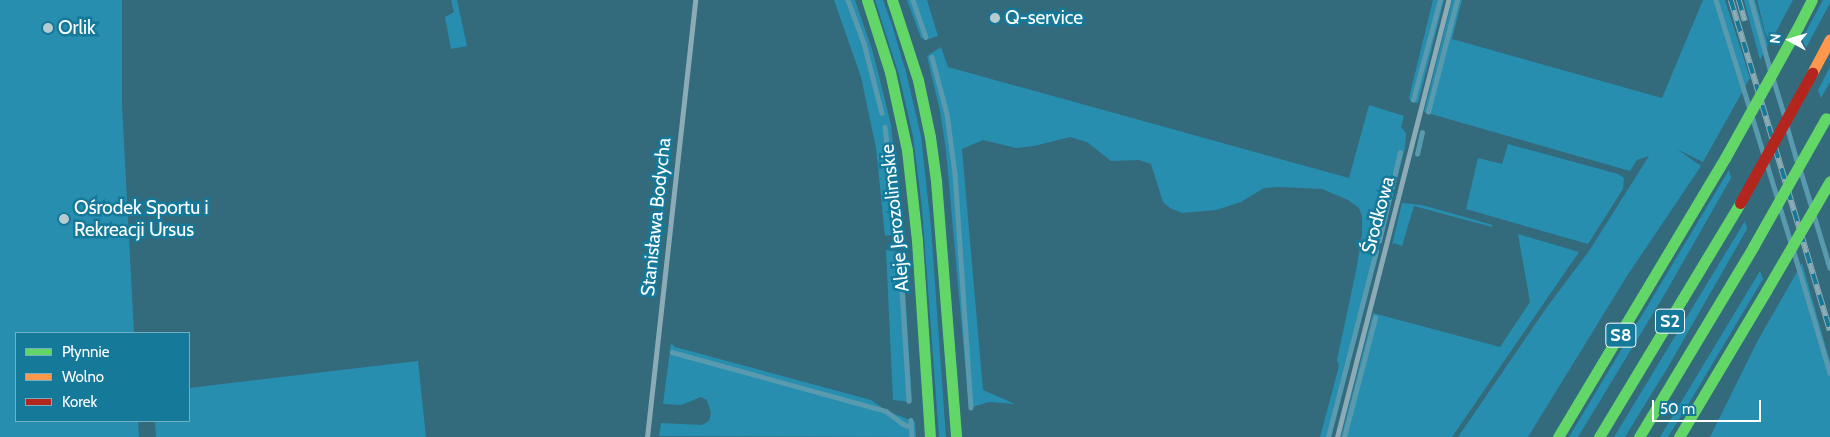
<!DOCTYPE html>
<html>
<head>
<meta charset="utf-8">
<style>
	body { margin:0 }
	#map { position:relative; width:1830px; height:437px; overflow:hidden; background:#336a7c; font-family:Cabin,sans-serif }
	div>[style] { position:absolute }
	.green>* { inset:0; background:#278eaf }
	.stream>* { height:4.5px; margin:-2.25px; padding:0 2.25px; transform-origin:2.25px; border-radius:2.25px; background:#5a9aaf }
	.street>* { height:5px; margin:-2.5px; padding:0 2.5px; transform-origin:2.5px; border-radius:2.5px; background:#8babb7 }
	.fast>* { height:11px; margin:-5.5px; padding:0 5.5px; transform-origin:5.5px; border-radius:5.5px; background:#63d668 }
	.slow>* { height:11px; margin:-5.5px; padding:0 5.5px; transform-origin:5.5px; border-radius:5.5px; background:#ff974d }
	.rail>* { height:5.5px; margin-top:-2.75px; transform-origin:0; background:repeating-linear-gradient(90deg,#15799a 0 11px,#8babb5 0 22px); box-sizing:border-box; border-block:1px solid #8babb5 }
	.fast-bridge>* { height:11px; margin:-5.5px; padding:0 5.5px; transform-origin:5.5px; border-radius:5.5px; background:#63d668 }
	.jam-bridge>* { height:11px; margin:-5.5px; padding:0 5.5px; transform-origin:5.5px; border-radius:5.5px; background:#b3261e }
	.dots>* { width:14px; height:14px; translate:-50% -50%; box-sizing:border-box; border:2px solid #15799a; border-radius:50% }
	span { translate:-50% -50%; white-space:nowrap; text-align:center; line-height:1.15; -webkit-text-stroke:5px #15799a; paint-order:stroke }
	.shield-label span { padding:1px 4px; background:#15799a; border:1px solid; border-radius:4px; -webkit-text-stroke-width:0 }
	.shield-label { font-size:18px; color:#fff; font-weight:700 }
	.poi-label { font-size:19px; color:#fff }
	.left { translate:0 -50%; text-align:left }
	.street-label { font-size:19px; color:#fff }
	.legend { position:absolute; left:15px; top:332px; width:175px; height:90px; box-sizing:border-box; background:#15799a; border:1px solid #73afc2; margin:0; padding:6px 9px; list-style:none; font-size:15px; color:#fff }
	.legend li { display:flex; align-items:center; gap:10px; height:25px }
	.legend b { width:25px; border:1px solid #73afc2 }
	.north { position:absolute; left:1765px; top:15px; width:50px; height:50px; -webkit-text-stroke:4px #15799a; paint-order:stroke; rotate:276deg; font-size:14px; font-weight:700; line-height:20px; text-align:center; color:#fff }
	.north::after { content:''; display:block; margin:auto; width:18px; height:22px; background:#fff; clip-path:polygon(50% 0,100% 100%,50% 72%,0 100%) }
	.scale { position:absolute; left:1652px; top:400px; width:109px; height:22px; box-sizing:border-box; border:2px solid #fff; border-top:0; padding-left:6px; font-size:15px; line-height:18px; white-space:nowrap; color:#fff; -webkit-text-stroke:4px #15799a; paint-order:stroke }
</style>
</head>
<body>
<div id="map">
	<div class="green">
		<div style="clip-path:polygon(0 0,122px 0,122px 104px,134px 333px,16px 333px,16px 421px,138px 421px,139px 437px,0 437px)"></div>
		<div style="clip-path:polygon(451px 0,457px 0,467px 46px,451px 49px,445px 17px,454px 12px)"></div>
		<div style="clip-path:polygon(834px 0,855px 0,872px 49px,884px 96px,891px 125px,901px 223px,899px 232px,891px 235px,885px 236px,876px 148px,861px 77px)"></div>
		<div style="clip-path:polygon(875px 0,883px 0,892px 25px,906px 72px,921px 136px,931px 227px,946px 437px,939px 437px,922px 208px,913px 136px,899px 75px)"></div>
		<div style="clip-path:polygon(907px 0,927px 0,938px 36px,929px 39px,921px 38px)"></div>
		<div style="clip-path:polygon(1433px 0,1444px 0,1418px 103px,1411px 102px,1409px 98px)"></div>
		<div style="clip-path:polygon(1452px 0,1462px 0,1452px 39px,1662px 98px,1703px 0,1725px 0,1750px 78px,1703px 162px,1677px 149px,1701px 166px,1627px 276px,1528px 437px,1458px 437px,1547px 307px,1589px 251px,1649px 156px,1637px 160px,1630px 171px,1424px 112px)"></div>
		<div style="clip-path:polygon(1744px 0,1755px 0,1768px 45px,1760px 60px)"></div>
		<div style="clip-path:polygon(1757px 0,1793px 0,1770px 43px,1765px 32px)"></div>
		<div style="clip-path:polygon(1823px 0,1830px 0,1830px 3px,1806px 48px,1802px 39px)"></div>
		<div style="clip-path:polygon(941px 47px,948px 67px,1349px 178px,1369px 105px,1404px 116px,1401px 127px,1406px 133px,1405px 148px,1330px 437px,1320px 437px,1339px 366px,1337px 360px,1356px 271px,1362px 234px,1362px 216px,1359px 208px,1348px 200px,1322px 189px,1279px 187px,1264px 188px,1241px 202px,1216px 210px,1182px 213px,1170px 208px,1163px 202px,1151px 164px,1139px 160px,1111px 161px,1087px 142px,1070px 137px,1034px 146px,1016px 148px,983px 140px,962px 149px,983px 390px,1015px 404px,989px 402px,969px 408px,946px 150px,940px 111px,927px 56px)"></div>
		<div style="clip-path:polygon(1830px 67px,1830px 82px,1821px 98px,1818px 90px)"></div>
		<div style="clip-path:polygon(1508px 144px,1618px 174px,1624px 178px,1623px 189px,1588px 244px,1466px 209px,1478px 158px,1502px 164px)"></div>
		<div style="clip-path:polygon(1729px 170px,1731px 178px,1666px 292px,1578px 437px,1569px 437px)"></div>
		<div style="clip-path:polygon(1402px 203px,1422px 205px,1493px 225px,1492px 227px,1414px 206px,1402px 246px,1394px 243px,1392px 245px)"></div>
		<div style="clip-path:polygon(1745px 221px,1747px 229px,1668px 367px,1625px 437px,1614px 437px)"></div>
		<div style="clip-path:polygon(1518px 234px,1579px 252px,1452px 437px,1341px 437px,1373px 313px,1500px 347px,1530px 302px)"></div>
		<div style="clip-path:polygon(886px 250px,900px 252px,903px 256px,912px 401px,909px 402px,893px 400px)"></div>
		<div style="clip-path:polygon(1802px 263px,1830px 362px,1830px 437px,1710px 437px,1757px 342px)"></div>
		<div style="clip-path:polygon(1760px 271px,1763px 279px,1689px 403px,1668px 437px,1660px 437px)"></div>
		<div style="clip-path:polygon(671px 343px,675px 347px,871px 400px,887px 411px,915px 422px,916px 437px,659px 436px,661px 423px,702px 425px,709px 421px,711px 413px,707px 400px,701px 397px,681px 405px,663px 404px)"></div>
		<div style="clip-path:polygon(418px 361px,426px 437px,156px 437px,155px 421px,189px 421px,189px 388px)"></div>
	</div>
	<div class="stream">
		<div style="left:848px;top:0;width:46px;rotate:69.6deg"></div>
		<div style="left:864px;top:43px;width:72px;rotate:75.6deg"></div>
		<div style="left:913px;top:0;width:39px;rotate:71deg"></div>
		<div style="left:1716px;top:0;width:111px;rotate:72.7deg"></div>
		<div style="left:1751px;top:0;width:72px;rotate:74.6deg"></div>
		<div style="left:932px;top:57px;width:59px;rotate:75.3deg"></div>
		<div style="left:947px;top:114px;width:60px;rotate:82.3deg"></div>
		<div style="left:955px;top:173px;width:235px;rotate:86.1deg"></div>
		<div style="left:1773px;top:78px;width:38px;rotate:73deg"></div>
		<div style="left:1413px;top:100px;width:104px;rotate:-74.9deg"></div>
		<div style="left:1428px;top:112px;width:116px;rotate:-75.5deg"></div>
		<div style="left:1752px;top:116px;width:38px;rotate:73deg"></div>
		<div style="left:1787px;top:126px;width:35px;rotate:74deg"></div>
		<div style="left:885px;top:127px;width:103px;rotate:83.3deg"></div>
		<div style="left:1417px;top:154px;width:22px;rotate:-77deg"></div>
		<div style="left:1767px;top:164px;width:34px;rotate:73deg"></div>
		<div style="left:1801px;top:172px;width:34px;rotate:73deg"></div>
		<div style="left:1780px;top:207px;width:38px;rotate:73deg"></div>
		<div style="left:1814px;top:215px;width:55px;rotate:73.2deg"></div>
		<div style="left:1379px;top:241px;width:91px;rotate:-76.7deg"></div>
		<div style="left:1794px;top:252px;width:126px;rotate:73.4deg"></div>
		<div style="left:900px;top:257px;width:144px;rotate:86.4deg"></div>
		<div style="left:672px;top:352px;width:222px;rotate:15.4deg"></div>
		<div style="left:886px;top:411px;width:21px;rotate:37deg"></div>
		<div style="left:903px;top:424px;width:9px;rotate:21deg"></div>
		<div style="left:911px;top:420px;width:17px;rotate:87deg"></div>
		<div style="left:1328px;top:437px;width:192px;rotate:-75.5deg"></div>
		<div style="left:1344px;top:437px;width:123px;rotate:-75.4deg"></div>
	</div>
	<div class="street">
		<div style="left:647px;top:437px;width:440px;rotate:-83.7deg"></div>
		<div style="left:1337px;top:437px;width:451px;rotate:-75.7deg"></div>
	</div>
	<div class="fast">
		<div style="left:867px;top:0;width:76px;rotate:72.3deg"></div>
		<div style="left:890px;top:72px;width:80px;rotate:77.7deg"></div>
		<div style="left:907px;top:150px;width:92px;rotate:83.7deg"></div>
		<div style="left:917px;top:241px;width:196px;rotate:86.2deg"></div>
		<div style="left:892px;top:0;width:84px;rotate:72deg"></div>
		<div style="left:918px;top:80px;width:58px;rotate:78.1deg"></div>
		<div style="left:930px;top:137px;width:44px;rotate:82.2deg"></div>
		<div style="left:936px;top:181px;width:257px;rotate:85.5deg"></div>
		<div style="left:1798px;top:27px;width:30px;rotate:-63deg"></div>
		<div style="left:1558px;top:437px;width:325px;rotate:-59.1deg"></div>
		<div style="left:1599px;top:437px;width:273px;rotate:-58.9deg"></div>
		<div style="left:1639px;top:437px;width:222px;rotate:-59deg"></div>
		<div style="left:1679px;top:437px;width:170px;rotate:-59.2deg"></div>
	</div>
	<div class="slow">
		<div style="left:1812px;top:73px;width:38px;rotate:-62deg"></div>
	</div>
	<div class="rail">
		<div style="left:1731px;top:0;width:345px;rotate:73.3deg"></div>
		<div style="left:1739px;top:0;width:22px;rotate:74deg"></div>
	</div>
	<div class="fast-bridge">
		<div style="left:1725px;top:158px;width:150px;rotate:-60.9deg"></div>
		<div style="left:1753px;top:247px;width:148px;rotate:-60.5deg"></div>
		<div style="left:1766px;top:291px;width:127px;rotate:-59.8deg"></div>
	</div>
	<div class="jam-bridge">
		<div style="left:1740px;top:203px;width:149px;rotate:-61deg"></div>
	</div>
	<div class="dots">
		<div style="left:995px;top:18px;background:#b8cbd1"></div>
		<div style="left:48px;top:28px;background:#b8cbd1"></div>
		<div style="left:64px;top:219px;background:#b8cbd1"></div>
	</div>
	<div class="shield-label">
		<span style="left:1670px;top:321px">S2</span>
		<span style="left:1621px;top:335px">S8</span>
	</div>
	<div class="poi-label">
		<span class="left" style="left:1005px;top:18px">Q-service</span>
		<span class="left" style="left:58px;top:28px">Orlik</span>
		<span class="left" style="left:74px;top:219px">Ośrodek Sportu i<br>Rekreacji Ursus</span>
	</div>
	<div class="street-label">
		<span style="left:1378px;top:215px;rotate:-75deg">Środkowa</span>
		<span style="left:656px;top:217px;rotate:-84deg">Stanisława Bodycha</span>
		<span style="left:895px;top:218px;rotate:-96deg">Aleje Jerozolimskie</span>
	</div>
	<ul class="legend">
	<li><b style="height:6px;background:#63d668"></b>Płynnie</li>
	<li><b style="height:6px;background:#ff974d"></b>Wolno</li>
	<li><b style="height:6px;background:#b3261e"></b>Korek</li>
	</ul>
	<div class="north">N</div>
	<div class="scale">50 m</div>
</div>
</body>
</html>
